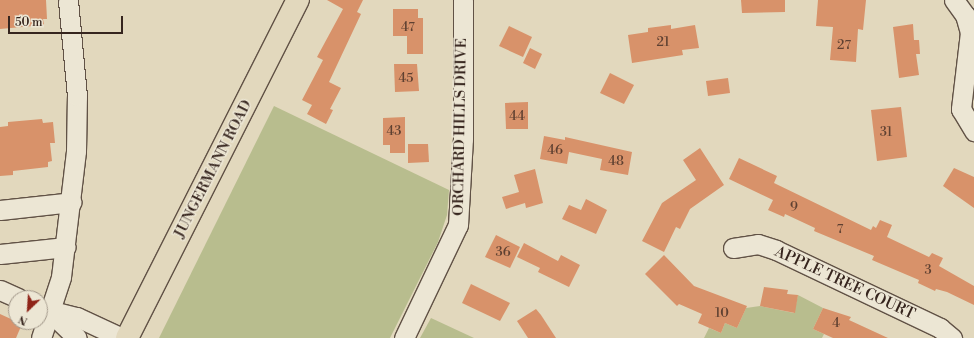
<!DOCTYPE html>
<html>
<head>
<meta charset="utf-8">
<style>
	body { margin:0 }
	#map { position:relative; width:974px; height:338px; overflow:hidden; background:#e2d8bd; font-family:"Libre Bodoni",serif }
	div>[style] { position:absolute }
	.green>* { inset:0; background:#b8bd8e }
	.building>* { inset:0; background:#d8926a }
	.roads { filter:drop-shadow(1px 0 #615246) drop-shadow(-1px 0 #615246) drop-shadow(0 1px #615246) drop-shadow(0 -1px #615246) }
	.minor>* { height:19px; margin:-9.5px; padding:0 9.5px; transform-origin:9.5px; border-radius:9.5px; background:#ece6d4 }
	.major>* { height:22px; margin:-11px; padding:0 11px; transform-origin:11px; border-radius:11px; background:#e2d8bd }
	span { translate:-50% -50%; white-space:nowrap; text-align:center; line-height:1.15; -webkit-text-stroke:3px #ece6d4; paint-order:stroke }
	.number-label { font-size:13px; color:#5e4031 }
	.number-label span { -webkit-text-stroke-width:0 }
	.street-label { font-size:15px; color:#36251e }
	.north { position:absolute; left:8px; top:290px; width:40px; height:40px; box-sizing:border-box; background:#ece6d4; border:1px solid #a3998b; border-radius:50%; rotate:205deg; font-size:11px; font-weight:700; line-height:16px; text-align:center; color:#36251e }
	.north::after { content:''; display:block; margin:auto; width:14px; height:18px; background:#8f2418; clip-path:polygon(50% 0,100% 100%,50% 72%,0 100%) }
	.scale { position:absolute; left:8px; top:16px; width:115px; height:18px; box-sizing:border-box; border:2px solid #36251e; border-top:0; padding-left:5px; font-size:12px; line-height:14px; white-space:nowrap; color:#36251e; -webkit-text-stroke:3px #ece6d4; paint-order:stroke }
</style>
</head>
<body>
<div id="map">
	<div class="green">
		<div style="clip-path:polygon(274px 106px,449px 190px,447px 215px,438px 242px,390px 338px,159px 338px)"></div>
		<div style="clip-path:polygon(798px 295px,823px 308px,813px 329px,824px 334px,822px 338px,704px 338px,709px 328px,721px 333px,725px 323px,737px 328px,746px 308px,760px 306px,794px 313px)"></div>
		<div style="clip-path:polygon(431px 318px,474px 338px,420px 338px)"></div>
	</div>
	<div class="building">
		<div style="clip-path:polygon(0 0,46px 0,47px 19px,43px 19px,44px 25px,0 29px)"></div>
		<div style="clip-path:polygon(327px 0,363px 0,357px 12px,361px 14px,329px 82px,341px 88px,330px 109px,333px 110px,326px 124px,307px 114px,312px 105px,302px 100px,323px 60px,317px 57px,343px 9px)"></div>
		<div style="clip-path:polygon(741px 0,785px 0,785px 12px,742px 13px)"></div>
		<div style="clip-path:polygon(818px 0,866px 0,863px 30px,858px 29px,856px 62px,830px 60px,833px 27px,816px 26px)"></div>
		<div style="clip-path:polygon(393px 9px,418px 9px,418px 18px,423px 18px,423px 54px,407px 54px,407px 36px,393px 36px)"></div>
		<div style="clip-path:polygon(913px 24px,914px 40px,919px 40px,920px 54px,916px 54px,919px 75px,899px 78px,893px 27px)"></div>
		<div style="clip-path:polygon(671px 25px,671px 29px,695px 25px,699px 48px,682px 50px,683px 55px,632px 63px,628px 35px,648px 32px,648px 28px)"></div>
		<div style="clip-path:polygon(509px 26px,532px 37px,523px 57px,499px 46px)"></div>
		<div style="clip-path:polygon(530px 48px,542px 54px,535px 69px,523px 63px)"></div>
		<div style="clip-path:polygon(394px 64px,417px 64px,419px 91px,395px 92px)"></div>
		<div style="clip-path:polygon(610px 73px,634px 85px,624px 104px,600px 93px)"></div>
		<div style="clip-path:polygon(728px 78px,730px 93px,708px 96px,706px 81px)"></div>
		<div style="clip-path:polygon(528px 102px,528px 129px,506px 129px,505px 103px)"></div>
		<div style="clip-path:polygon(901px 107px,907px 157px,877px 161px,871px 110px)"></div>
		<div style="clip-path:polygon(405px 117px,405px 153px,390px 153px,390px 145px,383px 145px,383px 118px)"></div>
		<div style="clip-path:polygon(42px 119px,43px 123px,53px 122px,55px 143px,50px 143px,52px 161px,48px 162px,48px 167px,13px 171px,13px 175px,0 176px,0 127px,8px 126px,8px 122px)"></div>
		<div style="clip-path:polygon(544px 136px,565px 140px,565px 137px,632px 152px,628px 175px,600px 170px,602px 159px,569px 152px,567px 164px,540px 159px)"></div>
		<div style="clip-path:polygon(408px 144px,428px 144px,429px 162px,408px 163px)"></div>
		<div style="clip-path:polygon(700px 148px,724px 185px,690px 209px,680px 229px,676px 227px,664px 252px,642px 241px,662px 203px,696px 180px,683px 160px)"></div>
		<div style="clip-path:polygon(739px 158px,777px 176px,774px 183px,871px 230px,873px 226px,876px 228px,880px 220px,892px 225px,887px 237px,929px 257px,932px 253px,943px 258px,939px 266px,974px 286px,974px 305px,947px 292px,936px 289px,935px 291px,918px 283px,919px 280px,872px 260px,874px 256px,814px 231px,815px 228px,785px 214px,784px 217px,768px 210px,773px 200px,729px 179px)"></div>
		<div style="clip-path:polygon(954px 168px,974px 177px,974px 208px,943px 186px)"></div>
		<div style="clip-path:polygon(535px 169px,543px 203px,526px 208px,525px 203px,506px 209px,502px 197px,519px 192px,514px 175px)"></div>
		<div style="clip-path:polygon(586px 199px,607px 210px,596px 234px,562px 219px,569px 205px,581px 210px)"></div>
		<div style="clip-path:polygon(496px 235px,520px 247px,510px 268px,485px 257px)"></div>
		<div style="clip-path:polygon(524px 243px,558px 261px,561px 255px,580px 265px,569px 287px,538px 272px,540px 268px,517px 257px)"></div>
		<div style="clip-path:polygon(664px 255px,694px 286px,747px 306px,737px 328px,725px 323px,721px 333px,698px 323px,702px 314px,679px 304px,677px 306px,645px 274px)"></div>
		<div style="clip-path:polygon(471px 284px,510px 303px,500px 321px,462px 303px)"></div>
		<div style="clip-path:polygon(764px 287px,788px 290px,787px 294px,798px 295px,795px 313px,760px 306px)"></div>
		<div style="clip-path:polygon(823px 308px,851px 317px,849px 320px,888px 338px,833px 338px,813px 329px)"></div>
		<div style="clip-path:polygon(536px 309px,541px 315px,556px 338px,528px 338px,517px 321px)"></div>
		<div style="clip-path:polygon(0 314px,22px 324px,16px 338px,0 338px)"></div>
	</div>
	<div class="roads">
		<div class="minor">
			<div style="left:954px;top:0;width:19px;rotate:54deg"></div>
			<div style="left:965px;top:15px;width:18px;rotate:74deg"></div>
			<div style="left:970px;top:32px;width:78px;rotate:96.7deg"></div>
			<div style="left:961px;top:109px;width:26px;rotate:59deg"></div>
			<div style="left:0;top:210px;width:72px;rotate:-6.3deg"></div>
			<div style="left:733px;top:248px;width:25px;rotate:-9deg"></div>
			<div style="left:758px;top:244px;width:19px;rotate:18deg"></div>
			<div style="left:776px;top:250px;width:182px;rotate:25.4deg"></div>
			<div style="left:940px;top:328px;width:16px;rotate:40deg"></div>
			<div style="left:0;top:254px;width:66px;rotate:-6.1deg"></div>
			<div style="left:0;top:290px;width:20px;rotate:24deg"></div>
			<div style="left:40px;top:308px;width:38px;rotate:14deg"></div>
			<div style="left:77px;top:317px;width:50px;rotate:25deg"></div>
			<div style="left:50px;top:312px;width:37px;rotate:44deg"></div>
			<div style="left:41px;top:338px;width:64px;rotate:-71.8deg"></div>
			<div style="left:61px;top:277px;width:127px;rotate:-83.2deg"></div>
			<div style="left:76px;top:151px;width:55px;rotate:-89deg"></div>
			<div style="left:77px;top:96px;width:96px;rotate:-95.4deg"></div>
			<div style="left:404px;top:338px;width:125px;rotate:-64.5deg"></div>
			<div style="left:458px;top:225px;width:86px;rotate:-86.7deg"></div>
			<div style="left:463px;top:139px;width:139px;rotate:-90deg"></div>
		</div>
		<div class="major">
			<div style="left:127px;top:338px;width:379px;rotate:-63.2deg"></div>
		</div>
	</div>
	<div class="number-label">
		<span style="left:408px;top:27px">47</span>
		<span style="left:663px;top:42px">21</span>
		<span style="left:844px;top:45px">27</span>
		<span style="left:406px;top:78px">45</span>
		<span style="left:517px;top:116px">44</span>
		<span style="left:394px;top:131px">43</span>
		<span style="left:886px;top:132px">31</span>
		<span style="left:555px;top:150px">46</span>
		<span style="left:616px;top:161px">48</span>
		<span style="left:794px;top:207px">9</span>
		<span style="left:840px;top:229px">7</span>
		<span style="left:503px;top:252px">36</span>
		<span style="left:928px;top:270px">3</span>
		<span style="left:722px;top:313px">10</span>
		<span style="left:836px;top:323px">4</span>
	</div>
	<div class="street-label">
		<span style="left:460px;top:127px;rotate:-89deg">ORCHARD HILLS DRIVE</span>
		<span style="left:213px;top:169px;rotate:-63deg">JUNGERMANN ROAD</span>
		<span style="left:845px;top:283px;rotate:25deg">APPLE TREE COURT</span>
	</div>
	<div class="north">N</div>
	<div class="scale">50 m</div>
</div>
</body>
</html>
